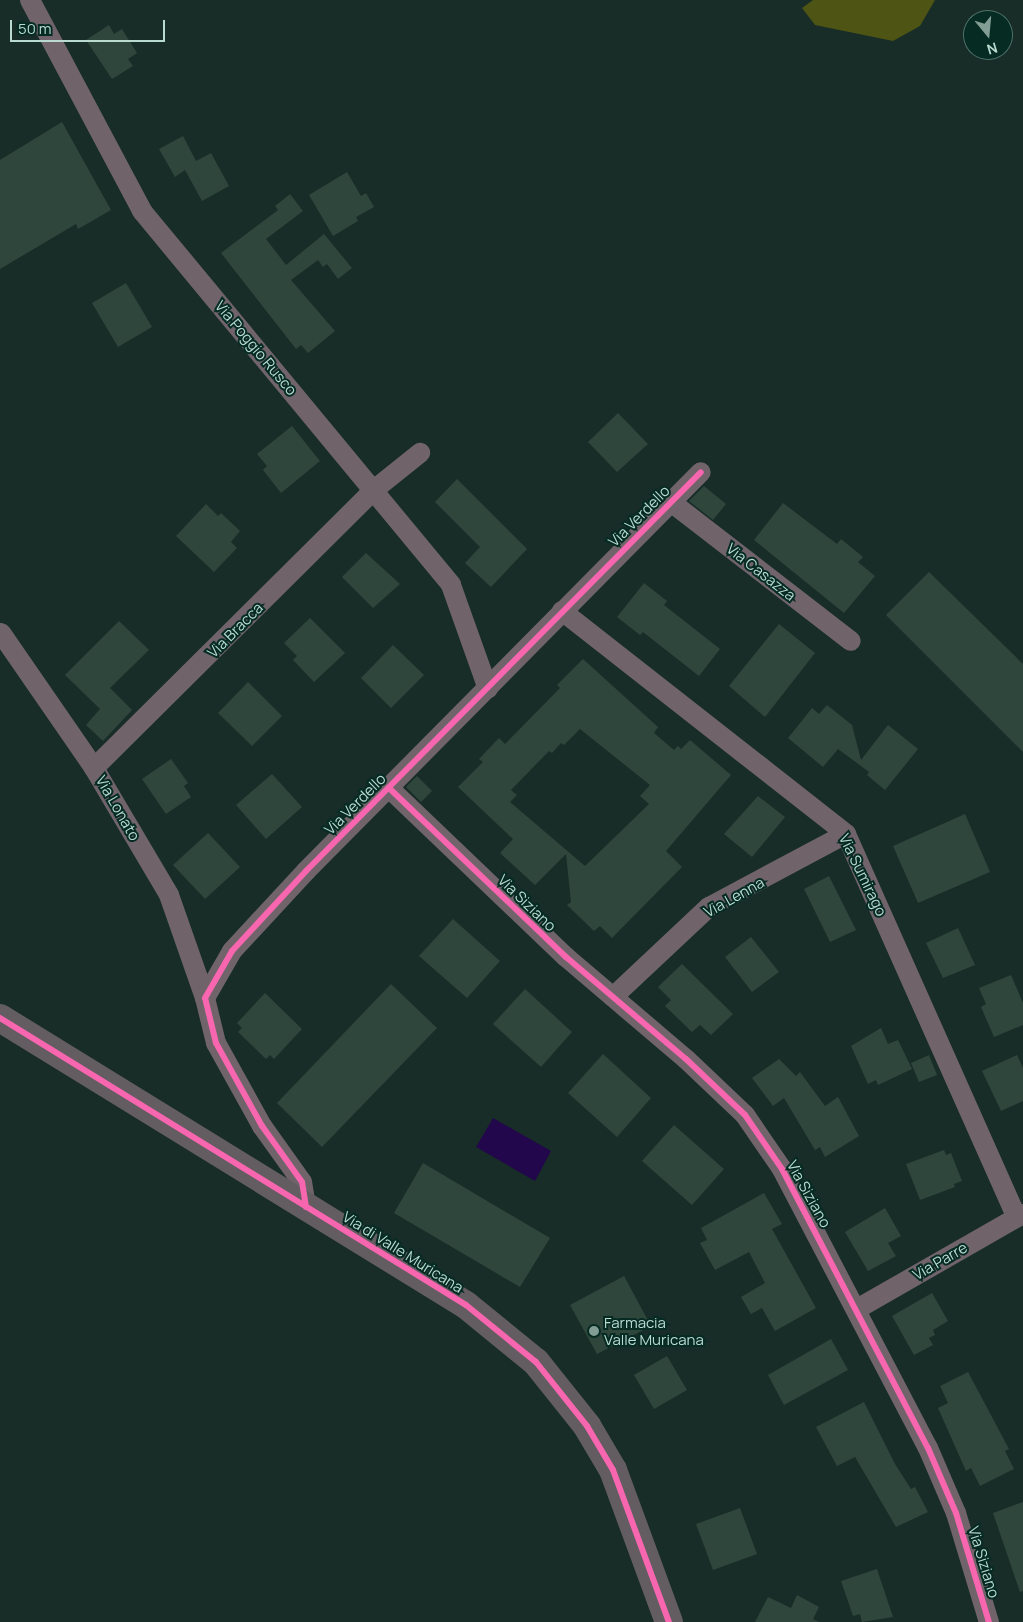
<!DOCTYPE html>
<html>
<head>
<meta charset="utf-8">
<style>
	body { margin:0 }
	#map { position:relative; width:1023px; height:1622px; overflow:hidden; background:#182d27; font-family:Manrope,sans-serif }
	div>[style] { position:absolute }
	.forest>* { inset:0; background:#4d5414 }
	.water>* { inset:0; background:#23074c }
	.building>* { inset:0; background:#2f463c }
	.street>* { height:20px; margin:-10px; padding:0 10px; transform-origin:10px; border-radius:10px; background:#70646a }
	.secondary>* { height:28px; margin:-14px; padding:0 14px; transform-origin:14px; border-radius:14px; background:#635d62 }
	.cycleway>* { height:6px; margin:-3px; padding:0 3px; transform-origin:3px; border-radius:3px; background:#f766af }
	.dots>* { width:14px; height:14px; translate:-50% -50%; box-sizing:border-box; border:2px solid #052b22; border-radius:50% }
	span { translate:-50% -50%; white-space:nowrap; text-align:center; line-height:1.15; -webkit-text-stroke:4px #052b22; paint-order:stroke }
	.street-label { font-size:15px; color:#b9dacf }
	.poi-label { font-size:15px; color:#b9dacf }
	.left { translate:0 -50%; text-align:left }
	.north { position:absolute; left:963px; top:10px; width:50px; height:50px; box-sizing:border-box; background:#052b22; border:1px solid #4d7167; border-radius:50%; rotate:163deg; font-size:14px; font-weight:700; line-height:20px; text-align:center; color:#b9dacf }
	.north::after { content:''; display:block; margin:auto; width:18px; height:22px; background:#819d94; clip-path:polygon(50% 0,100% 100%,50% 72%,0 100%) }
	.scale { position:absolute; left:10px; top:20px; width:155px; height:22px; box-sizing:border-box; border:2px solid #b9dacf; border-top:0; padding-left:6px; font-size:15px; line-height:18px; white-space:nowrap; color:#b9dacf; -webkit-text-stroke:4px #052b22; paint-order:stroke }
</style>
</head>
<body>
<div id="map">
	<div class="forest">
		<div style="clip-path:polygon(813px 0,935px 0,920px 26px,893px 41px,815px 25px,802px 8px)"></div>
	</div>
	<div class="water">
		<div style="clip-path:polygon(493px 1118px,551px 1151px,535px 1181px,476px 1147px)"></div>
	</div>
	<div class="building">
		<div style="clip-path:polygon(109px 25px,114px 34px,122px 29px,137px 53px,128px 59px,133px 66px,112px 79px,86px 40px)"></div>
		<div style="clip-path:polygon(62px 122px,111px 210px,78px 229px,76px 224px,0 269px,0 160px)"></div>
		<div style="clip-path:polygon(183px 136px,196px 161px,211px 153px,229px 186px,202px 201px,185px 170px,175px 177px,159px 149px)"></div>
		<div style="clip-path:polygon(347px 172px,361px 196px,366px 193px,374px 207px,356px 217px,358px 221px,333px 236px,309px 195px)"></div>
		<div style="clip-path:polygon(290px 194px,303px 211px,266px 239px,286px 265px,324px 234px,352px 268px,338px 279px,327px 264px,323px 267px,318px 260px,291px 280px,335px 331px,308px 353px,301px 345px,296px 349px,221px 253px,278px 210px,275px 206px)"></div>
		<div style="clip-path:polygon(126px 283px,152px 327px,118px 347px,92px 303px)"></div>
		<div style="clip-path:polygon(618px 413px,648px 444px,617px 472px,588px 442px)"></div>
		<div style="clip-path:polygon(292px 426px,320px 461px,281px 493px,263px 470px,267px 466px,257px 454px)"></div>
		<div style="clip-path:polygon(457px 479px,527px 549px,491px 587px,465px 563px,480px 547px,435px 502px)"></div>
		<div style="clip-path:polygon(704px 486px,726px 504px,713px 520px,689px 501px)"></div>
		<div style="clip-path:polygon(783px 503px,837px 544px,841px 539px,863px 557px,858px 562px,875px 576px,844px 613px,754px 540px)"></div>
		<div style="clip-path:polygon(206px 504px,218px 516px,221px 513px,240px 531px,231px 542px,237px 548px,214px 572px,176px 536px)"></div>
		<div style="clip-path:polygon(366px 553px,400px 584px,373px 608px,342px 577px)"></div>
		<div style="clip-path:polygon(929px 572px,1023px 664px,1023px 752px,886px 615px)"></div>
		<div style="clip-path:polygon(644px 583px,667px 601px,664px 605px,720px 649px,699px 676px,643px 632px,640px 635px,617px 617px)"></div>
		<div style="clip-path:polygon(310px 618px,345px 653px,314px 682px,293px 660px,297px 656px,284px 643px)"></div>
		<div style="clip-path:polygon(119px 621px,149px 650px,110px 688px,132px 710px,103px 741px,86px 725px,100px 709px,65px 675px)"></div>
		<div style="clip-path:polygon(779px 624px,815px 653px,765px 717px,729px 686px)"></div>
		<div style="clip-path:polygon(393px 645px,424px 675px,391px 708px,361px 678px)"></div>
		<div style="clip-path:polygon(evenodd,583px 659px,658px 727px,654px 733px,674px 750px,678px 746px,681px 749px,690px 740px,731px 775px,666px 851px,682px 867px,612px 938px,600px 926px,594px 931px,567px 905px,571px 902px,566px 854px,535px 885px,500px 853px,513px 839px,458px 787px,483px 762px,479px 759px,499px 738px,505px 744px,560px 688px,557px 685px,583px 659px,580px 729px,650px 785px,640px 796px,649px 804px,585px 866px,510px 802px,517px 795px,511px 790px,549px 751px,552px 753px,561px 743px,564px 745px,580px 729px)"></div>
		<div style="clip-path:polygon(248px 682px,282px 716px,252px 746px,218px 713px)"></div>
		<div style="clip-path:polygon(827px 705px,852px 725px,861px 760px,888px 725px,918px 749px,885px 790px,867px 775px,869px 772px,838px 749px,823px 767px,788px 738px,812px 708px,819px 714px)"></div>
		<div style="clip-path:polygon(171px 759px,188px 783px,184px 786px,191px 797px,166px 814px,142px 779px)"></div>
		<div style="clip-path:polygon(272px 774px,302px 807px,266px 839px,236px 805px)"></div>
		<div style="clip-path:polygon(417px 776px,432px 791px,421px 802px,406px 787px)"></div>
		<div style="clip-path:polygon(758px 796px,785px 817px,752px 857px,724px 834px)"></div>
		<div style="clip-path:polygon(965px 814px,990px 872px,918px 903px,893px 846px)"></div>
		<div style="clip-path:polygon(208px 833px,240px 867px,205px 899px,173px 865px)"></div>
		<div style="clip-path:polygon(829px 876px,856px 930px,830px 942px,804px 889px)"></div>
		<div style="clip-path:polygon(453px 919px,500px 961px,467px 998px,419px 956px)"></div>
		<div style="clip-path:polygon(958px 928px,975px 965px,943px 978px,926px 943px)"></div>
		<div style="clip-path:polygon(751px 937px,779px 972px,752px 992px,725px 957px)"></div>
		<div style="clip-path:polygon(682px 964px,733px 1014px,711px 1035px,700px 1025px,692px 1032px,665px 1006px,671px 1000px,658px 987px)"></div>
		<div style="clip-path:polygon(1011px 975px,1023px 1003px,1023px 1025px,994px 1037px,981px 1007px,986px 1004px,979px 988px)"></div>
		<div style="clip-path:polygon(391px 984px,437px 1028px,322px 1147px,277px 1103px)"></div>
		<div style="clip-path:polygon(525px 989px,572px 1032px,541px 1067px,493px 1024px)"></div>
		<div style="clip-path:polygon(265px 993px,302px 1029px,274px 1059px,270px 1055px,266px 1059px,238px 1032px,242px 1028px,237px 1023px)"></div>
		<div style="clip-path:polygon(881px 1028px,888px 1044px,898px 1040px,912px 1069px,878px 1085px,876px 1080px,868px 1084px,851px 1046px)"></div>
		<div style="clip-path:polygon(603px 1054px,651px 1098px,617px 1137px,568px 1093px)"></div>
		<div style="clip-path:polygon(929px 1055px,937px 1075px,919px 1082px,911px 1063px)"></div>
		<div style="clip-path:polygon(1017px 1055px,1023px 1068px,1023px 1101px,1001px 1111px,982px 1071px)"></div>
		<div style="clip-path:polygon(779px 1059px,796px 1076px,800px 1072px,825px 1106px,838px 1097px,859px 1136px,825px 1157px,820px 1147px,815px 1150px,784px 1098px,773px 1106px,752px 1078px)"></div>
		<div style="clip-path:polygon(674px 1125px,724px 1169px,692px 1205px,642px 1161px)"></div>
		<div style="clip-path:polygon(944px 1150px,946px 1155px,951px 1153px,962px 1181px,954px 1184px,955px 1187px,920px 1200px,906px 1164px)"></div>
		<div style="clip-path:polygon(423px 1163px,550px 1238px,520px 1287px,394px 1213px)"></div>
		<div style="clip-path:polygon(764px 1193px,782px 1224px,772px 1229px,816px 1308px,775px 1331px,762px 1308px,751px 1314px,741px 1297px,765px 1283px,749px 1252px,715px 1270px,700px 1243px,707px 1240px,701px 1228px)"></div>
		<div style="clip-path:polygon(885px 1208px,901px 1236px,888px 1243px,896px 1256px,868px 1271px,845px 1232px)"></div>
		<div style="clip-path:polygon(624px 1276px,651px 1326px,597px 1354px,570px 1305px)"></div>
		<div style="clip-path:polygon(932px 1293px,948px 1321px,933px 1330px,935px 1335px,929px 1338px,933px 1345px,914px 1355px,892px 1316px)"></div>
		<div style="clip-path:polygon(831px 1339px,848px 1370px,784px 1405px,768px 1375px)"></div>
		<div style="clip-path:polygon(667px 1356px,687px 1390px,654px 1409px,634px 1375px)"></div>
		<div style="clip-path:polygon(968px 1372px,1009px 1449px,1005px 1451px,1014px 1469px,980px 1486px,971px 1468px,966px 1471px,938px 1408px,948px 1403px,940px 1386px)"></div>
		<div style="clip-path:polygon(864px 1402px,895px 1464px,911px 1489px,915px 1487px,928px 1512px,896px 1527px,855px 1457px,837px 1466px,816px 1427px)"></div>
		<div style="clip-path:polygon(1023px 1502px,1023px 1591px,1020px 1592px,993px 1513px)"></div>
		<div style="clip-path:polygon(740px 1508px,757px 1554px,713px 1570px,696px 1524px)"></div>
		<div style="clip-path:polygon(877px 1569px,893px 1617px,862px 1622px,860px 1614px,853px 1616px,841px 1581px)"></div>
		<div style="clip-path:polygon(797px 1595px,819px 1607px,813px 1619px,819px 1622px,755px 1622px,768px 1597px,791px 1608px)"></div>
	</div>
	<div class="street">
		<div style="left:30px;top:0;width:239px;rotate:62deg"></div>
		<div style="left:142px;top:211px;width:485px;rotate:50.4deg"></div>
		<div style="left:451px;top:585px;width:110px;rotate:70.4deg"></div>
		<div style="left:671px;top:502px;width:227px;rotate:37.7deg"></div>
		<div style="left:562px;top:611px;width:361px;rotate:38.1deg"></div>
		<div style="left:846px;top:834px;width:418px;rotate:66deg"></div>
		<div style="left:1px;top:633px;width:164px;rotate:55.4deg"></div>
		<div style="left:94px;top:768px;width:147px;rotate:59.4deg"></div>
		<div style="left:169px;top:895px;width:109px;rotate:70.7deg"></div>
		<div style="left:94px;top:768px;width:396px;rotate:-44.8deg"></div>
		<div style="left:375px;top:489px;width:58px;rotate:-38.7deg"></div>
		<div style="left:389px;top:788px;width:245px;rotate:43.7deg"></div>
		<div style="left:566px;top:957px;width:157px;rotate:40.4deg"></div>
		<div style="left:686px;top:1059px;width:81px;rotate:43.5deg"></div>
		<div style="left:745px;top:1115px;width:65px;rotate:55.6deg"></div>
		<div style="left:782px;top:1169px;width:315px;rotate:62.4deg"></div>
		<div style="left:928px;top:1448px;width:71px;rotate:66.7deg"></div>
		<div style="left:956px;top:1513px;width:114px;rotate:73.2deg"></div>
		<div style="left:613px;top:997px;width:132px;rotate:-43.2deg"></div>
		<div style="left:709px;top:907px;width:155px;rotate:-28.1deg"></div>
		<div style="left:306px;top:1207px;width:25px;rotate:-99deg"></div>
		<div style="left:302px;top:1182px;width:69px;rotate:-125.5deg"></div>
		<div style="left:262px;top:1126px;width:95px;rotate:-119deg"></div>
		<div style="left:216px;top:1043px;width:46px;rotate:-103.7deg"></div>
		<div style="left:205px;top:998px;width:54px;rotate:-60.1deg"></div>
		<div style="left:232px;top:951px;width:109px;rotate:-47.2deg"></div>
		<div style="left:306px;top:871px;width:561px;rotate:-45.29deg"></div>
		<div style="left:857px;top:1309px;width:191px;rotate:-29.8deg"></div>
	</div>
	<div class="secondary">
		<div style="left:0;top:1018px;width:547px;rotate:31.63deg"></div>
		<div style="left:466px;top:1305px;width:90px;rotate:39.2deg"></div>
		<div style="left:536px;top:1362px;width:82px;rotate:51.4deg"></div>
		<div style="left:587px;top:1426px;width:51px;rotate:59.4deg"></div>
		<div style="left:613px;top:1470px;width:162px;rotate:69.8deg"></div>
	</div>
	<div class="cycleway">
		<div style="left:389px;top:788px;width:245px;rotate:43.7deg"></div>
		<div style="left:566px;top:957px;width:157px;rotate:40.4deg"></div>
		<div style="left:686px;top:1059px;width:81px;rotate:43.5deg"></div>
		<div style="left:745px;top:1115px;width:65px;rotate:55.6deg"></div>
		<div style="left:782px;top:1169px;width:315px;rotate:62.4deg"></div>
		<div style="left:928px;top:1448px;width:71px;rotate:66.7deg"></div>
		<div style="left:956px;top:1513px;width:114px;rotate:73.2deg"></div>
		<div style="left:0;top:1018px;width:547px;rotate:31.63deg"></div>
		<div style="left:466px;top:1305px;width:90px;rotate:39.2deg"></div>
		<div style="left:536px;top:1362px;width:82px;rotate:51.4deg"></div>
		<div style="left:587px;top:1426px;width:51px;rotate:59.4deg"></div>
		<div style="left:613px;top:1470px;width:162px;rotate:69.8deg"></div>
		<div style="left:306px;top:1207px;width:25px;rotate:-99deg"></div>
		<div style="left:302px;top:1182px;width:69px;rotate:-125.5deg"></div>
		<div style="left:262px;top:1126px;width:95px;rotate:-119deg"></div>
		<div style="left:216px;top:1043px;width:46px;rotate:-103.7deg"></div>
		<div style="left:205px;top:998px;width:54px;rotate:-60.1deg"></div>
		<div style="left:232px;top:951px;width:109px;rotate:-47.2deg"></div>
		<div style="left:306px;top:871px;width:561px;rotate:-45.29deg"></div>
	</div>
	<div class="dots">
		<div style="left:594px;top:1331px;background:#819d94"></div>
	</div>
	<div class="street-label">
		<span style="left:256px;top:348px;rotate:50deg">Via Poggio Rusco</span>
		<span style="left:639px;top:516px;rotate:-45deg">Via Verdello</span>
		<span style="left:761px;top:572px;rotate:38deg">Via Casazza</span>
		<span style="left:235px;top:630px;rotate:-45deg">Via Bracca</span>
		<span style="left:355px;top:804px;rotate:-45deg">Via Verdello</span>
		<span style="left:118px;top:808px;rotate:60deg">Via Lonato</span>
		<span style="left:863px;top:875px;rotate:64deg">Via Sumirago</span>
		<span style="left:734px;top:897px;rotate:-29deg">Via Lenna</span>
		<span style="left:527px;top:903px;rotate:44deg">Via Siziano</span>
		<span style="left:809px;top:1194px;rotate:61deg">Via Siziano</span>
		<span style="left:403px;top:1252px;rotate:32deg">Via di Valle Muricana</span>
		<span style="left:940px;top:1261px;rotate:-30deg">Via Parre</span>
		<span style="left:984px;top:1562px;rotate:73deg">Via Siziano</span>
	</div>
	<div class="poi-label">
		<span class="left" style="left:604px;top:1331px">Farmacia<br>Valle Muricana</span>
	</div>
	<div class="north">N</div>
	<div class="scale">50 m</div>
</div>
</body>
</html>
